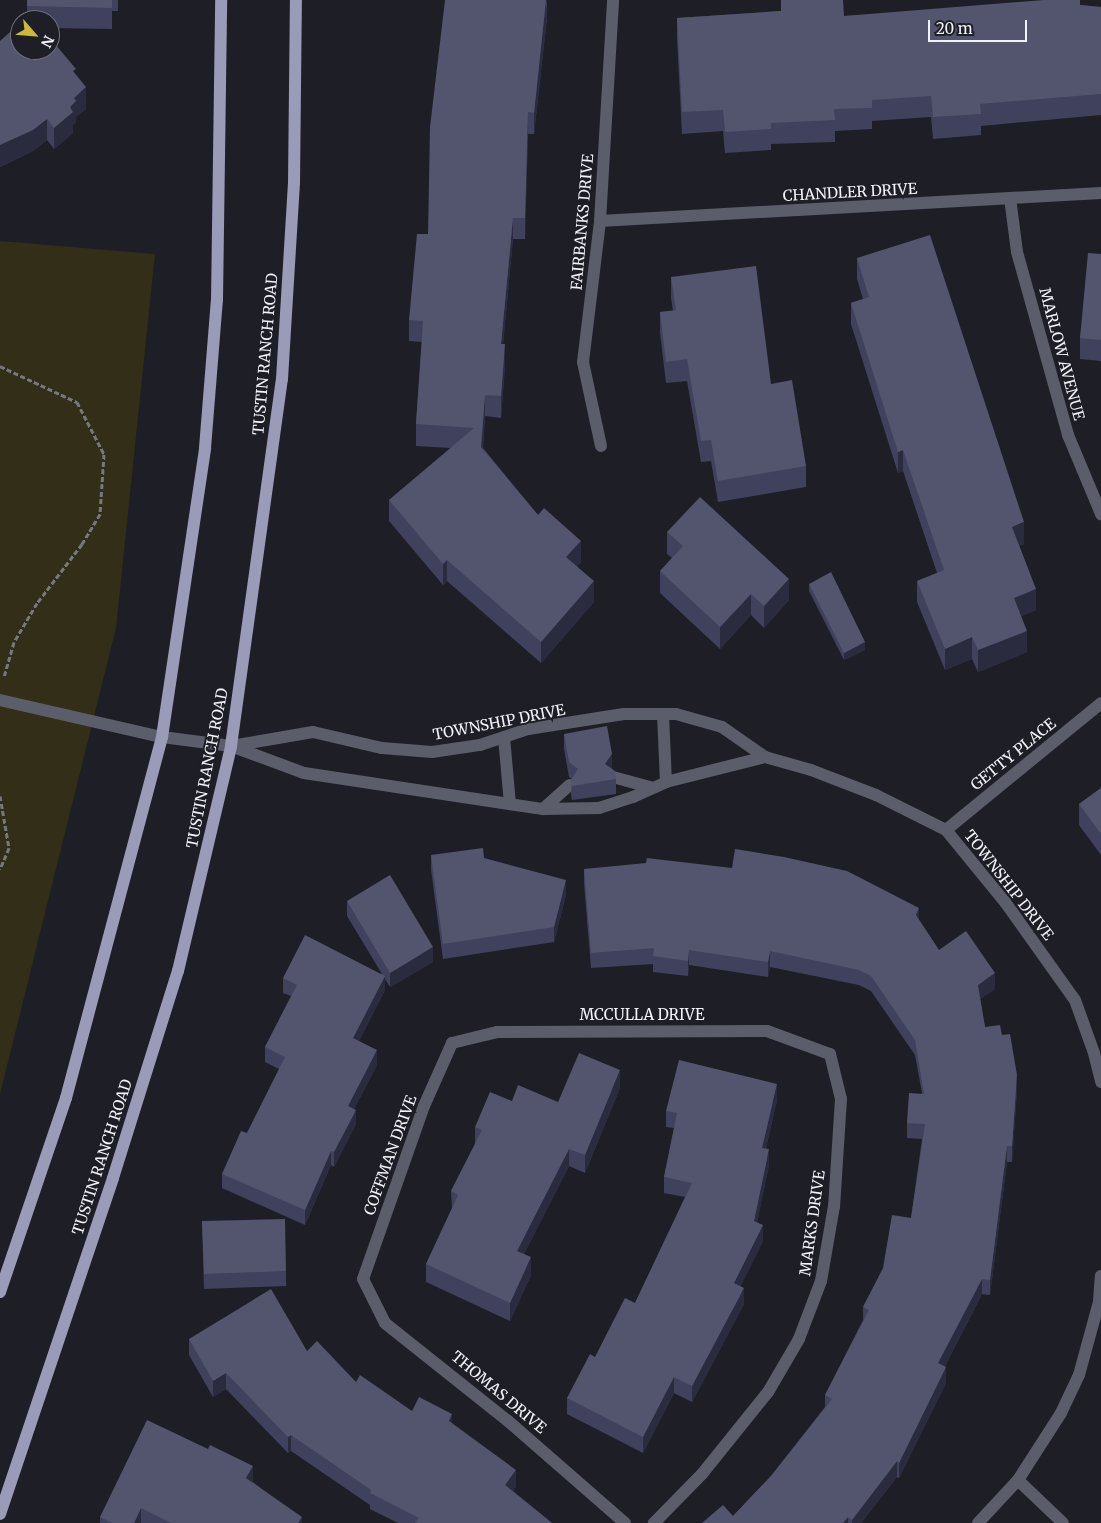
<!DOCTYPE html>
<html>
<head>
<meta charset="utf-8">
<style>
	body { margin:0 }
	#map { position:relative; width:1101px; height:1523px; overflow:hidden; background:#1e1e27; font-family:Merriweather,serif }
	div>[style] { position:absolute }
	.green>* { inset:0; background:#322e17 }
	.path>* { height:3px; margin-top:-1.5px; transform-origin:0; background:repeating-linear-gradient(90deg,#77787f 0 5px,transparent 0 7.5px) }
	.service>* { height:12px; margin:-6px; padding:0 6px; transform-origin:6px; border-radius:6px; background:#5c5d6b }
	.minor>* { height:12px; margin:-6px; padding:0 6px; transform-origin:6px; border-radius:6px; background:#5c5d6b }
	.primary>* { height:12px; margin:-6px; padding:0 6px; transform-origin:6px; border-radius:6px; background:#999bb8 }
	.wall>* { inset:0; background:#40415c }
	.shaded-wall>* { inset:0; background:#2b2b40 }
	.building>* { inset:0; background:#53546d }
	span { translate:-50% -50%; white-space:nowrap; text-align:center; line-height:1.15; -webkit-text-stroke:4px #1e1e27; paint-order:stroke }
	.street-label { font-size:15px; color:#f2f3f9 }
	.north { position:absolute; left:10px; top:10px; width:50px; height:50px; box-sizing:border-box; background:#1e1e27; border:1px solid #73737b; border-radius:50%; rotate:117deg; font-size:14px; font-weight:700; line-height:20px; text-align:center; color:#f2f3f9 }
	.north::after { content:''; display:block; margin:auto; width:18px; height:22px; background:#ccb939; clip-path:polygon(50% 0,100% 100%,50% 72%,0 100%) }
	.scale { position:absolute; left:928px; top:20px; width:99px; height:22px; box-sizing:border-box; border:2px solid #f2f3f9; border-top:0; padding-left:6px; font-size:15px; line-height:18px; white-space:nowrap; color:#f2f3f9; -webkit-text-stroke:4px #1e1e27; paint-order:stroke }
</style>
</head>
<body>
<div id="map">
	<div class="green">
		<div style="clip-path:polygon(0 241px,155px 254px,116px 628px,0 1094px)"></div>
	</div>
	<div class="path">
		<div style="left:0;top:366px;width:85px;rotate:25.1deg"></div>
		<div style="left:77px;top:402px;width:59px;rotate:62.6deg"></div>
		<div style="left:104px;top:454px;width:60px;rotate:93.8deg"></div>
		<div style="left:100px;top:514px;width:35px;rotate:121deg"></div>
		<div style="left:82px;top:544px;width:74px;rotate:127.3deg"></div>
		<div style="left:37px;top:603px;width:45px;rotate:120.5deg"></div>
		<div style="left:14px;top:642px;width:35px;rotate:106deg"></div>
		<div style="left:0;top:796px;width:53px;rotate:80.2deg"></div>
		<div style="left:9px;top:848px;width:23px;rotate:113deg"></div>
	</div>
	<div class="service">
		<div style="left:663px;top:714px;width:68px;rotate:87.5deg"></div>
		<div style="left:504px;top:737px;width:67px;rotate:84.9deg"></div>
	</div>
	<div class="minor">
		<div style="left:1010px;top:198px;width:54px;rotate:82.6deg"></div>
		<div style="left:1017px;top:252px;width:190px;rotate:74.4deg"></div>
		<div style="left:1068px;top:435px;width:86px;rotate:67.3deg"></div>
		<div style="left:600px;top:221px;width:502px;rotate:-3.2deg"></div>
		<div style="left:601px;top:446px;width:86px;rotate:-102.1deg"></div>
		<div style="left:583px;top:362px;width:142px;rotate:-83.1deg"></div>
		<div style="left:600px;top:221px;width:221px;rotate:-86.6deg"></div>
		<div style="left:0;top:700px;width:166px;rotate:12.9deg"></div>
		<div style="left:162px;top:737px;width:70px;rotate:7.4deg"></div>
		<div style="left:231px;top:746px;width:78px;rotate:20.3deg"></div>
		<div style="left:304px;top:773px;width:242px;rotate:8.6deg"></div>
		<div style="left:543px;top:809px;width:56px;rotate:-1deg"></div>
		<div style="left:599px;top:808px;width:36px;rotate:-18deg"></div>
		<div style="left:633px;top:797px;width:36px;rotate:-24deg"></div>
		<div style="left:666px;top:782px;width:102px;rotate:-14.2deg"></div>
		<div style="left:231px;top:746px;width:83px;rotate:-9.7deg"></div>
		<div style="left:313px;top:732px;width:71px;rotate:13.1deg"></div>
		<div style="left:382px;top:748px;width:50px;rotate:4.6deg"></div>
		<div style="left:432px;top:752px;width:49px;rotate:-8.3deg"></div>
		<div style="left:480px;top:745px;width:51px;rotate:-18.4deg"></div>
		<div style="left:528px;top:729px;width:97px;rotate:-8.9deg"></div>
		<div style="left:624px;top:714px;width:52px"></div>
		<div style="left:676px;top:714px;width:48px;rotate:15.8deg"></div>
		<div style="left:722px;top:727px;width:52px;rotate:34.9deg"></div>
		<div style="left:765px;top:757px;width:48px;rotate:15.8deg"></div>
		<div style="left:811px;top:770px;width:70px;rotate:21deg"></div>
		<div style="left:876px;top:795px;width:78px;rotate:26.6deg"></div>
		<div style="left:946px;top:830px;width:93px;rotate:50.7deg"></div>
		<div style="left:1005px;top:902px;width:120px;rotate:54.5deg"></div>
		<div style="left:1075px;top:1000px;width:56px;rotate:70.3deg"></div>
		<div style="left:1094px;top:1053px;width:30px;rotate:76deg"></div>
		<div style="left:613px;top:777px;width:41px;rotate:15.4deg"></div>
		<div style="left:543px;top:809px;width:36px;rotate:-42deg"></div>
		<div style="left:946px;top:830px;width:200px;rotate:-39.3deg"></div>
		<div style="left:1018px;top:1480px;width:62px;rotate:43.7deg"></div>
		<div style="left:625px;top:1523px;width:155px;rotate:-138.9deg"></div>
		<div style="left:508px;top:1421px;width:157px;rotate:-141.5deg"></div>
		<div style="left:385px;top:1323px;width:49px;rotate:-116.6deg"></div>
		<div style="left:363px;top:1279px;width:183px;rotate:-70.6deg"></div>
		<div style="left:424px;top:1106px;width:69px;rotate:-66deg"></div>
		<div style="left:452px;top:1043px;width:46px;rotate:-13.7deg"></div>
		<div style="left:497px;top:1032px;width:270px;rotate:-0.2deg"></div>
		<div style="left:767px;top:1031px;width:67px;rotate:20.1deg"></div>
		<div style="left:830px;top:1054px;width:46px;rotate:76.3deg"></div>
		<div style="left:841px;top:1099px;width:107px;rotate:93.7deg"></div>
		<div style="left:834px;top:1206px;width:76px;rotate:99.8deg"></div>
		<div style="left:821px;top:1281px;width:62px;rotate:110.8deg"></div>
		<div style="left:799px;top:1339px;width:61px;rotate:120.3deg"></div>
		<div style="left:768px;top:1392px;width:105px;rotate:128.8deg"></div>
		<div style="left:702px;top:1474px;width:69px;rotate:134.4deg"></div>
		<div style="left:978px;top:1523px;width:59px;rotate:-47.1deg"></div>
		<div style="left:1018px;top:1480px;width:80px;rotate:-57.3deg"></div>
		<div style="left:1061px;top:1413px;width:42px;rotate:-64.7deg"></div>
		<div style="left:1079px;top:1375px;width:76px;rotate:-74.7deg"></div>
		<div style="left:1099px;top:1302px;width:26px;rotate:-86deg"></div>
	</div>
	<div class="primary">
		<div style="left:0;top:1292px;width:205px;rotate:-71.2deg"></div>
		<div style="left:66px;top:1098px;width:374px;rotate:-75.1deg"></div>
		<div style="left:162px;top:737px;width:292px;rotate:-81.5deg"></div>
		<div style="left:205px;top:448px;width:148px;rotate:-85.4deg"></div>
		<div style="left:217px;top:300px;width:300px;rotate:-89.2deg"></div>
		<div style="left:0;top:1514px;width:354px;rotate:-71.4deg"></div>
		<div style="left:113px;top:1178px;width:217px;rotate:-72.6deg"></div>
		<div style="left:178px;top:971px;width:231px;rotate:-76.7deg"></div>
		<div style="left:231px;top:746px;width:371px;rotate:-82.1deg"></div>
		<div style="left:282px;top:379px;width:196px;rotate:-86.5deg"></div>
		<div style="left:294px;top:183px;width:183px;rotate:-89.4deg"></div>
	</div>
	<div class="wall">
		<div style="clip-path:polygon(27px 0,118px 0,118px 11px,112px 11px,112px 29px,50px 28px,50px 20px,24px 20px,27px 18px)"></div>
		<div style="clip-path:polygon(547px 0,547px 18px,534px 134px,528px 134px,525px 239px,513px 239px,503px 344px,505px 366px,501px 418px,485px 416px,483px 448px,538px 515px,581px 562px,577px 566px,594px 602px,541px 663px,447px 581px,443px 585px,389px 521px,389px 500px,451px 448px,416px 446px,416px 424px,422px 342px,409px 341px,409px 320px,428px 234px)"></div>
		<div style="clip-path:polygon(781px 0,844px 16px,1080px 5px,1101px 7px,1101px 115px,981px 126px,981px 135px,933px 139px,931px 117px,872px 121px,872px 129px,835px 131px,835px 142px,771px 144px,771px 150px,725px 153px,723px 131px,682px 134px,677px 39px,677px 18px,781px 11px)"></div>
		<div style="clip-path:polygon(0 41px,76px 75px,86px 109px,76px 117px,76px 122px,73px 125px,73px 133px,54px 149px,47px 140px,33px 151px,0 167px)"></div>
		<div style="clip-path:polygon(1101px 254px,1101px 361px,1080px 359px,1080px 338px)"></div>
		<div style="clip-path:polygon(857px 258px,1024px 544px,1019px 545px,1036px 610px,1021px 616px,1027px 652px,978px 672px,972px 659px,945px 670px,917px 602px,917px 581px,937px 573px,903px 471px,898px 473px,851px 324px,851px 303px,863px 299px,857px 279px)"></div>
		<div style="clip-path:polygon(671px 277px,771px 384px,806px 466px,806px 487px,718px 502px,711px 461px,701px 462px,687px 381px,666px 383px,660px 333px,660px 312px,673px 311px,671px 298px)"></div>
		<div style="clip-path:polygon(667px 532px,789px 600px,764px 628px,751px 615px,720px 649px,660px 593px,660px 571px,672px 558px,667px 554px)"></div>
		<div style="clip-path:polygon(809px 584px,865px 650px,844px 660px,809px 591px)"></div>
		<div style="clip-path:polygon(564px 734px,612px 769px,616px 779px,616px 794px,572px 800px,571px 795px,572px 779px,569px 777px,564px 749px)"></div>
		<div style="clip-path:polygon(1101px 788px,1101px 855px,1079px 825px,1079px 804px)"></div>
		<div style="clip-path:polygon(431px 855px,484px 858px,566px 895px,554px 942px,443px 959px,431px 870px)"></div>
		<div style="clip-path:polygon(584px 869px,919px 920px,939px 950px,995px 989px,980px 999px,985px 1027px,1002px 1035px,1017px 1090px,1012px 1162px,1007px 1162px,990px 1295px,982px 1294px,945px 1366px,946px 1383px,899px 1478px,897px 1477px,861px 1523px,702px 1523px,733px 1516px,771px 1476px,825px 1407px,825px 1395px,863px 1320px,863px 1307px,911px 1218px,922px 1139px,907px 1138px,907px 1123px,922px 1093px,915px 1055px,871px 991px,859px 985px,770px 967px,768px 977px,689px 965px,688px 976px,653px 972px,653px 964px,591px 968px,584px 884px)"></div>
		<div style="clip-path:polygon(347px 901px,433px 962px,390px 987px,385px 979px,385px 990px,359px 1041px,377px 1065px,354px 1109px,356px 1124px,334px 1167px,331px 1165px,305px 1225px,222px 1188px,222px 1174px,247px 1133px,279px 1069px,265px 1062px,265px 1047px,291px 996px,283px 993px,283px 978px,382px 974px,347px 916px)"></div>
		<div style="clip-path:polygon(620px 1088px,585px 1173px,569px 1166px,524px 1254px,531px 1275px,510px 1321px,426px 1282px,426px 1264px,452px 1209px,451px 1191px,475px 1144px,475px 1127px,512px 1101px,558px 1102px)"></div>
		<div style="clip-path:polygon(777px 1100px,766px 1148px,769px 1165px,757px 1222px,763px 1241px,740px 1287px,744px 1304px,692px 1402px,674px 1393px,643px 1453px,567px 1414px,567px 1398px,595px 1357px,635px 1303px,685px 1197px,664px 1193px,664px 1177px,674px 1128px,666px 1127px,666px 1111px)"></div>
		<div style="clip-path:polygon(202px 1221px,286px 1271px,286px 1286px,204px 1289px)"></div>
		<div style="clip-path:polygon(189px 1339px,307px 1351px,356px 1382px,412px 1411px,452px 1423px,516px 1486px,513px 1491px,552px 1523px,398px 1523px,370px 1509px,370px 1505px,291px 1451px,288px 1453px,226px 1389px,213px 1397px,189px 1355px)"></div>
		<div style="clip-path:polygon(253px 1482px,302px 1523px,100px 1523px,100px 1517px)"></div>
	</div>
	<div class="shaded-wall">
		<div style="clip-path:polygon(546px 0,547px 18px,534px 134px,534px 113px)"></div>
		<div style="clip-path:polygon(86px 87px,86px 109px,76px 117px,76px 122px,73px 125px,73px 133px,54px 149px,54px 128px,70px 107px,74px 98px)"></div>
		<div style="clip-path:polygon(528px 112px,528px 134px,525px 239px,525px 218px)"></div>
		<div style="clip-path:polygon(47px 119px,47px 140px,33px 151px,0 167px,0 145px)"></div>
		<div style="clip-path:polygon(513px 218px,513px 239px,501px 365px,501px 344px)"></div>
		<div style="clip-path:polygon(505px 344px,505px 366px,501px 418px,501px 396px)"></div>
		<div style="clip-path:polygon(485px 395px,485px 416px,481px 468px,481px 447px)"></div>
		<div style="clip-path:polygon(903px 450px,903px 471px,898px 473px,898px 452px)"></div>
		<div style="clip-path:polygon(1024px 522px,1024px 544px,1012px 548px,1012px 527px)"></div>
		<div style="clip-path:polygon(581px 541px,581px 562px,566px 578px,566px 557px)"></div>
		<div style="clip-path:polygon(447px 560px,447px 581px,443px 585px,443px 564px)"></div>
		<div style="clip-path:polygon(789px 579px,789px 600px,764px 628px,764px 606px)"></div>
		<div style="clip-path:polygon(594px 581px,594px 602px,541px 663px,541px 642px)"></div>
		<div style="clip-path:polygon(1036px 589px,1036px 610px,1014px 619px,1014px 598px)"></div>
		<div style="clip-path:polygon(751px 594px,751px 615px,720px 649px,720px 627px)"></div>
		<div style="clip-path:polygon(1027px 631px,1027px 652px,978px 672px,978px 650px)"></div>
		<div style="clip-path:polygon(972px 637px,972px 659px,945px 670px,945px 649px)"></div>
		<div style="clip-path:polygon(865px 642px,865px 650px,844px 660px,844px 653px)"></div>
		<div style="clip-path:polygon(612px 754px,612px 769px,605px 764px)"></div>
		<div style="clip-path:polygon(566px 880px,566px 895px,554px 942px,554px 927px)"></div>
		<div style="clip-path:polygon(919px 908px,919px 924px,916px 915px)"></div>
		<div style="clip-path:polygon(433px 947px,433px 962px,390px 987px,390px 973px)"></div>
		<div style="clip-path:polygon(689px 950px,689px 965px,688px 976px,688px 961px)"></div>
		<div style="clip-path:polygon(770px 951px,770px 967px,768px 977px,768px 962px)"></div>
		<div style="clip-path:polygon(995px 973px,995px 989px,978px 1000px,978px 985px)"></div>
		<div style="clip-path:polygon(385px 976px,385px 990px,353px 1053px,353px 1038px)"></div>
		<div style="clip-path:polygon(377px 1050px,377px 1065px,348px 1121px,348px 1106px)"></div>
		<div style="clip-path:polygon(620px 1070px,620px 1088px,585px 1173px,585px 1155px)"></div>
		<div style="clip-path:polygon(1017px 1075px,1017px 1090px,1012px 1162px,1012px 1146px)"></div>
		<div style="clip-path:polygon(777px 1084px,777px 1100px,762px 1164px,762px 1148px)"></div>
		<div style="clip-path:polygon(356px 1110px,356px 1124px,334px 1167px,334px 1152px)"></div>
		<div style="clip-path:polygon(1007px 1146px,1007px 1162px,990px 1295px,990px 1280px)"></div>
		<div style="clip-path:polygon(569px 1149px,569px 1166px,517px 1268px,517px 1251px)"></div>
		<div style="clip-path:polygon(769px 1149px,769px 1165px,754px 1237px,754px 1221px)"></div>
		<div style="clip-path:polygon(331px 1151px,331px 1165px,305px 1225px,305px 1210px)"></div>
		<div style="clip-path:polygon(763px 1225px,763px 1241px,734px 1299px,734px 1283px)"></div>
		<div style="clip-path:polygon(531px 1257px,531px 1275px,510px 1321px,510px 1303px)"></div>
		<div style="clip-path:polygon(982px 1279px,982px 1294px,938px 1379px,938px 1363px)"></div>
		<div style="clip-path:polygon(744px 1288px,744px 1304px,692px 1402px,692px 1386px)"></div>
		<div style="clip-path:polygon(946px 1367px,946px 1383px,899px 1478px,899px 1463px)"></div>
		<div style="clip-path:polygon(226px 1373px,226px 1389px,213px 1397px,213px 1381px)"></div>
		<div style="clip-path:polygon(674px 1377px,674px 1393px,643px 1453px,643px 1437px)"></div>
		<div style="clip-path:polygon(452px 1414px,452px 1430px,449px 1421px)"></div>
		<div style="clip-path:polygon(291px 1435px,291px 1451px,288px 1453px,288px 1437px)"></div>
		<div style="clip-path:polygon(897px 1461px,897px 1477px,861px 1523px,852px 1523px,852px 1520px)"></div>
		<div style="clip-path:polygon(253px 1466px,253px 1483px,246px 1478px)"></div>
		<div style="clip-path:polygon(516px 1470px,516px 1486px,505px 1501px,505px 1485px)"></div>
		<div style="clip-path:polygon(141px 1508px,141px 1523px,134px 1523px)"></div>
		<div style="clip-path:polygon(302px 1517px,302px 1523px,298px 1523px)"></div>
		<div style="clip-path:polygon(848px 1517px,848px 1523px,843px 1523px)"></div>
	</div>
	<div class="building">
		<div style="clip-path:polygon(27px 0,112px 0,112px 8px,27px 6px)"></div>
		<div style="clip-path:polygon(445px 0,546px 0,534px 113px,528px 112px,525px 218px,513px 218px,501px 344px,505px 344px,501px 396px,485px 395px,481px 447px,538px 515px,544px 508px,581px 541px,566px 557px,594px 581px,541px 642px,447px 560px,443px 564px,389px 500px,474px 428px,416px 424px,423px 321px,409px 320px,417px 234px,428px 234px,430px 127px)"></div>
		<div style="clip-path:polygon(781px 0,843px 0,844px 16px,1044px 0,1080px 0,1080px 5px,1101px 7px,1101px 94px,980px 104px,981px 114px,933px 117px,931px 96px,872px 100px,872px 108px,834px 109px,835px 120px,771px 123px,771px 129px,725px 132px,723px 110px,682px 112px,677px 18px,781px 11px)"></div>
		<div style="clip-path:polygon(30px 14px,35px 20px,24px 20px)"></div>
		<div style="clip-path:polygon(20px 23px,20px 50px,50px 50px,50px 38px,76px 69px,73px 71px,86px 87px,74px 98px,76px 101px,70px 107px,73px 112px,54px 128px,47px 119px,33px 130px,0 145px,0 41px)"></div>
		<div style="clip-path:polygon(930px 235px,1024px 522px,1012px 527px,1036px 589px,1014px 598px,1027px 631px,978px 650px,972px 637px,945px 649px,917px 581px,944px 570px,903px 450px,898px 452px,851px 303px,869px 297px,857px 258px)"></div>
		<div style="clip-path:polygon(1088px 253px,1101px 254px,1101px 340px,1080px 338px)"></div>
		<div style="clip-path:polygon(756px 266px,771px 384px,792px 380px,806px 466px,718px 481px,711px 440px,701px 441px,687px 359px,666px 362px,660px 312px,676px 310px,671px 277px)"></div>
		<div style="clip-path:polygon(700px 497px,789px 579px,764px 606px,751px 594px,720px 627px,660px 571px,683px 546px,667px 532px)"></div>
		<div style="clip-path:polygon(831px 572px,865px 642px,844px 653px,809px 584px)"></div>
		<div style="clip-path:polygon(607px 726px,612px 754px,605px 764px,615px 771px,616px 779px,572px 786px,571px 780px,578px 769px,569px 762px,564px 734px)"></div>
		<div style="clip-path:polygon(1101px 788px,1101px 834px,1079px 804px)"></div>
		<div style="clip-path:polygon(483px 848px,484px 858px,566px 880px,554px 927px,443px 944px,431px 855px)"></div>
		<div style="clip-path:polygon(735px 849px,784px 857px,847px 871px,919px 908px,916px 915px,939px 950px,966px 931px,995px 973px,978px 985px,985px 1027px,1000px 1025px,1002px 1035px,1010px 1034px,1017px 1075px,1012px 1146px,1007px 1146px,990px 1280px,982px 1279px,938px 1363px,946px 1367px,899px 1463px,897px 1461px,852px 1520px,848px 1517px,843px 1523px,702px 1523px,723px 1505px,733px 1516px,771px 1476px,832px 1399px,825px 1395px,869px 1310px,863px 1307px,883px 1268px,892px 1215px,911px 1218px,925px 1124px,907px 1123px,909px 1093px,924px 1094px,915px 1040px,871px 976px,859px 970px,770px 951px,768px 962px,689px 950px,688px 961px,653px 956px,654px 948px,591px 953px,584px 869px,646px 863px,647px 858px,732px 868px)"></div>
		<div style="clip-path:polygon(390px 875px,433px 947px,390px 973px,347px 901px)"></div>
		<div style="clip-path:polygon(305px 935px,385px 976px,353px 1038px,377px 1050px,348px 1106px,356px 1110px,334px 1152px,331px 1151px,305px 1210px,222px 1174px,241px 1131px,247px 1133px,285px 1057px,265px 1047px,297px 985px,283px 978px)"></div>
		<div style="clip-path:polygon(579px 1053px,620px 1070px,585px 1155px,569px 1149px,517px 1251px,531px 1257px,510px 1303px,426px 1264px,458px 1195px,451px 1191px,482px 1130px,475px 1127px,490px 1092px,512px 1101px,518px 1085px,558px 1102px)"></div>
		<div style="clip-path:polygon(679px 1060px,777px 1084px,762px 1148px,769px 1149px,754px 1221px,763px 1225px,734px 1283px,744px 1288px,692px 1386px,674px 1377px,643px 1437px,567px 1398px,590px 1354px,595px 1357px,625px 1298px,635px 1303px,692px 1183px,664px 1177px,677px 1113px,666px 1111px)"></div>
		<div style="clip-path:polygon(285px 1219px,286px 1271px,204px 1274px,202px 1221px)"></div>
		<div style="clip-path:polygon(271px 1289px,307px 1351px,317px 1341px,356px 1382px,360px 1375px,412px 1411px,419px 1397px,452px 1414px,449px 1421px,516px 1470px,505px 1485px,552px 1523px,415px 1523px,419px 1518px,370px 1493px,371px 1490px,291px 1435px,288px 1437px,226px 1373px,213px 1381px,189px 1339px)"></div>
		<div style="clip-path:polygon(147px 1420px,208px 1449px,210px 1445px,253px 1466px,246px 1478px,302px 1517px,298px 1523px,171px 1523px,141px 1508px,134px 1523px,112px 1523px,100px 1517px)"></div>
	</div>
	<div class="street-label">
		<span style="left:850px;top:192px;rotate:-3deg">CHANDLER DRIVE</span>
		<span style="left:582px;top:222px;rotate:-85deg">FAIRBANKS DRIVE</span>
		<span style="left:265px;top:354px;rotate:-85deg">TUSTIN RANCH ROAD</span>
		<span style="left:1062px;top:354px;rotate:75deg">MARLOW AVENUE</span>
		<span style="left:499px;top:722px;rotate:-11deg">TOWNSHIP DRIVE</span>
		<span style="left:1013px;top:754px;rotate:-39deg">GETTY PLACE</span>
		<span style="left:207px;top:768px;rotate:-79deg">TUSTIN RANCH ROAD</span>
		<span style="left:1009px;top:885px;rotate:52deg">TOWNSHIP DRIVE</span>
		<span style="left:642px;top:1015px">MCCULLA DRIVE</span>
		<span style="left:390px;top:1155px;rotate:-70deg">COFFMAN DRIVE</span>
		<span style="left:102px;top:1157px;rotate:-72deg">TUSTIN RANCH ROAD</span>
		<span style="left:812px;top:1223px;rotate:-82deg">MARKS DRIVE</span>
		<span style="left:499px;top:1392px;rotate:40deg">THOMAS DRIVE</span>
	</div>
	<div class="north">N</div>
	<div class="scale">20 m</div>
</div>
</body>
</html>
